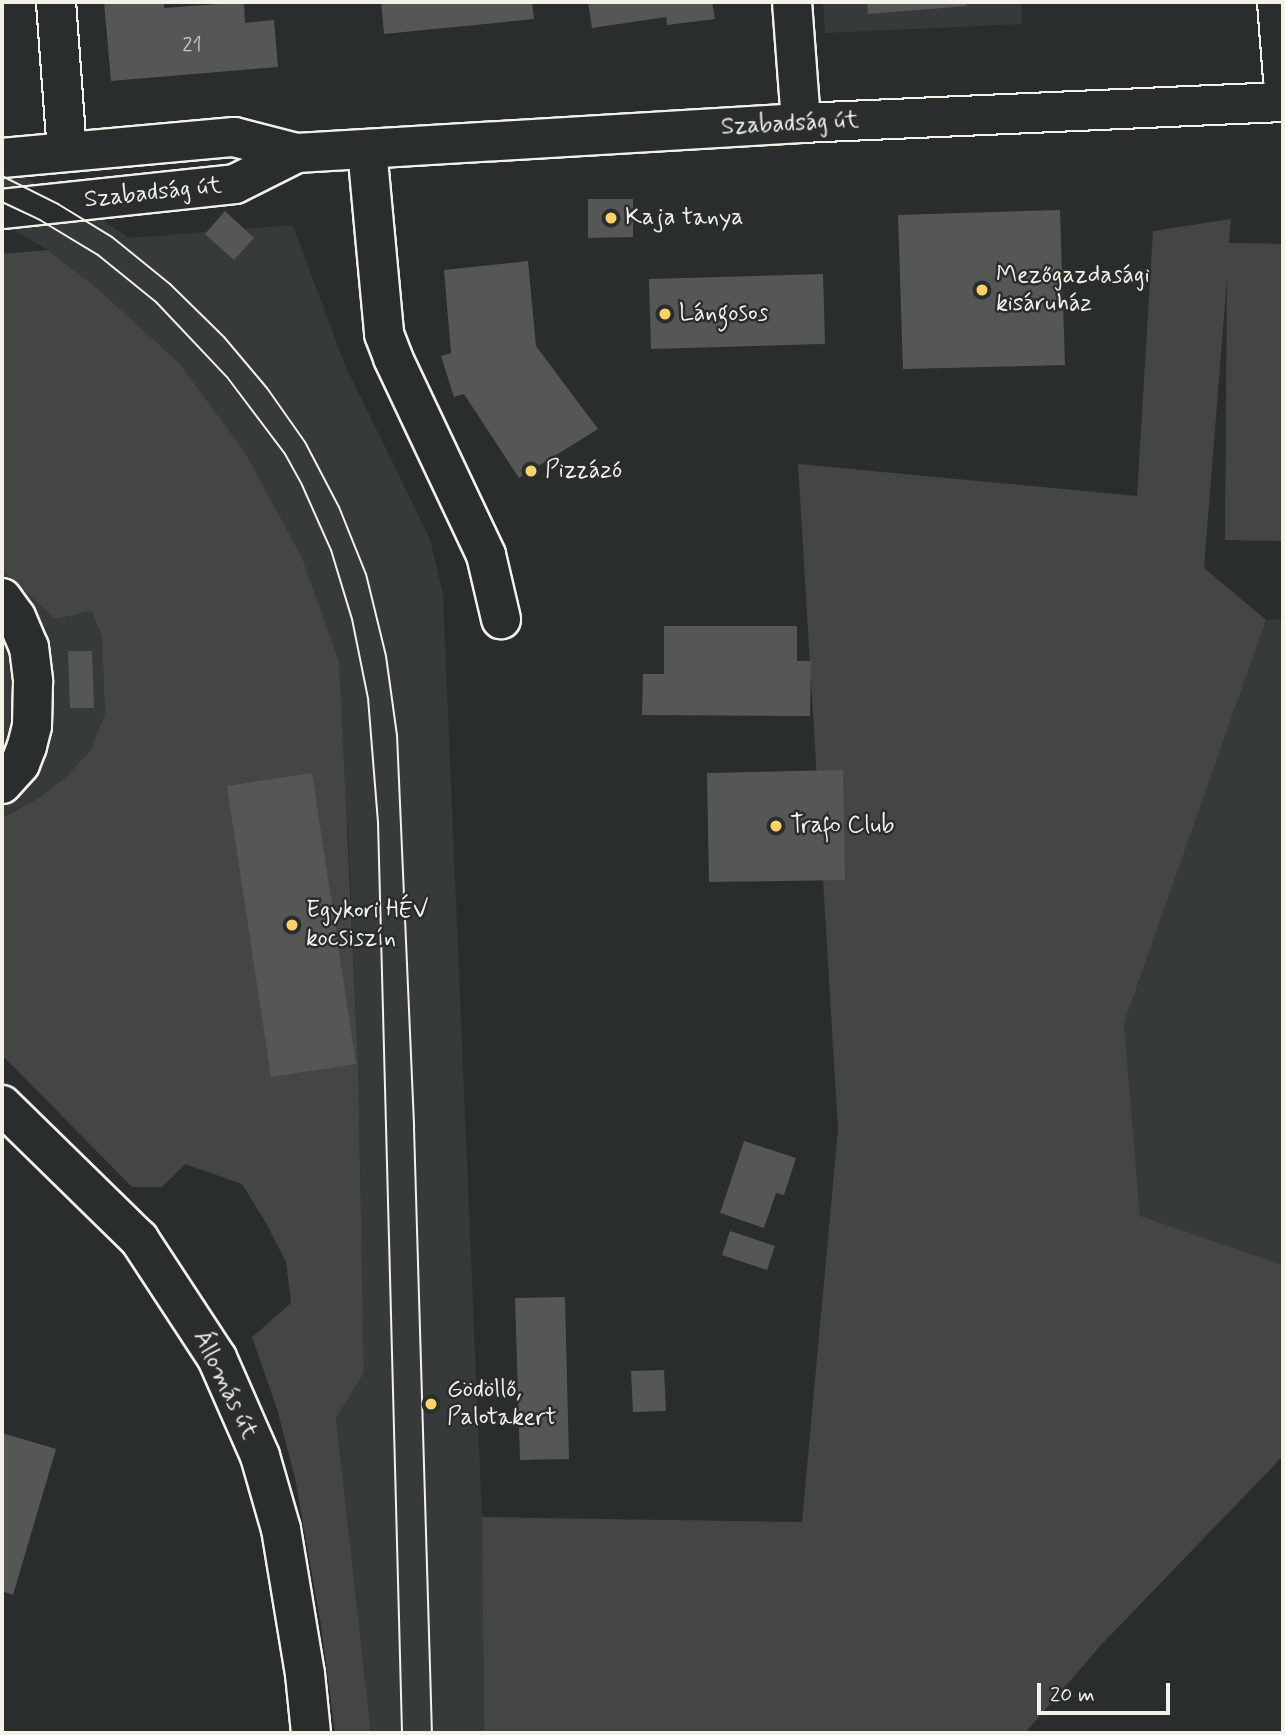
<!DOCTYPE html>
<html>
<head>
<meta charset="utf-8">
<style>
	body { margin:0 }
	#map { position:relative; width:1285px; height:1735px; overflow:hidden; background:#2a2d2e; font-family:Mynerve,sans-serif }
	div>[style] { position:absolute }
	.built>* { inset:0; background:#373a3a }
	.green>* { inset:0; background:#444645 }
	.building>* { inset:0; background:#555756 }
	.roads { filter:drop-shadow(2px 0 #f4f1e8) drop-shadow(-2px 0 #f4f1e8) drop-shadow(0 2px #f4f1e8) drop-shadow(0 -2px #f4f1e8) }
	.minor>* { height:38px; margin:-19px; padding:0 19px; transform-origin:19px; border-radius:19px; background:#2a2d2e }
	.major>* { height:38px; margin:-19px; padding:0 19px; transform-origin:19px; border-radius:19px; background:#2a2d2e }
	.tram>* { height:2px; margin:-1px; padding:0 1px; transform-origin:1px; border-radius:1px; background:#f4f1e8 }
	.dots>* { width:19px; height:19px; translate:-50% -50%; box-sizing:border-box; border:4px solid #2a2d2e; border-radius:50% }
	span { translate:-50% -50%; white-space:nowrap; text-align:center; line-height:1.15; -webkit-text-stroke:5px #2a2d2e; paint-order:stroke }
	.number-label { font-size:21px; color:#cccac4 }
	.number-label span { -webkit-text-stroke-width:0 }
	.street-label { font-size:24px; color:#f4f1e8 }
	.poi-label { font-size:24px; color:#f4f1e8 }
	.left { translate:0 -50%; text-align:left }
	.frame { position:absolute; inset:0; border:4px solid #f4f1e8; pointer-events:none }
	.scale { position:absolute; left:1037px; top:1683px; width:133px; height:32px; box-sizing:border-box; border:4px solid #f4f1e8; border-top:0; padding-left:9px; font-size:21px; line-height:24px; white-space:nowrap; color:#f4f1e8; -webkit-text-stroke:5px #2a2d2e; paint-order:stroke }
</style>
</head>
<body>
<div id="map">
	<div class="built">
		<div style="clip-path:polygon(823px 2px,1021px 2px,1022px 24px,825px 33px)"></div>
		<div style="clip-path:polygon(2px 165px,89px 211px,129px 238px,293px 225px,344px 363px,430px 539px,443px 595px,482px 1517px,484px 1733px,371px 1733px,336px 1418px,364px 1373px,358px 1061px,348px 826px,178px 362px,99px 290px,48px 250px,2px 223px)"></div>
		<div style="clip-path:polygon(2px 570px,55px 619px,92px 611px,102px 637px,105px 714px,90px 751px,65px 778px,39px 798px,2px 818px)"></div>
		<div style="clip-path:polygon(1283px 619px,1283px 1265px,1140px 1217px,1124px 1023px,1266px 620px)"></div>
	</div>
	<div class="green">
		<div style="clip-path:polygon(1231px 219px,1229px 243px,1283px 244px,1283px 541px,1225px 540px,1227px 278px,1204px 568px,1266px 620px,1124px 1023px,1140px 1216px,1283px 1265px,1283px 1456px,1101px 1645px,1025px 1733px,484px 1733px,482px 1517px,802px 1522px,838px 1129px,798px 464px,1137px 496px,1153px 231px)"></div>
		<div style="clip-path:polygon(48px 250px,99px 290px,178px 362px,244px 451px,302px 558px,339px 662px,358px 1061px,364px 1373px,336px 1418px,371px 1733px,335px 1733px,321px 1625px,295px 1478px,277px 1409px,252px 1337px,291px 1303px,286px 1262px,266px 1223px,242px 1184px,185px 1164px,162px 1187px,132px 1187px,2px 1055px,2px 818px,39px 798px,65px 778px,90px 751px,105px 714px,102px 637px,92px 611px,55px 619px,2px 570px,2px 254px)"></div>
	</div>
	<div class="building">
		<div style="clip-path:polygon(104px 2px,164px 2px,164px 8px,244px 2px,245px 23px,274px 20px,278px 67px,111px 81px)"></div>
		<div style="clip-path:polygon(381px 2px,532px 2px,534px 19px,384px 34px)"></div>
		<div style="clip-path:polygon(588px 2px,712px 2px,715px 19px,667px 25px,666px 17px,592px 28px)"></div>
		<div style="clip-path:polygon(867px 2px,966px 2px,967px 6px,868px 14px)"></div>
		<div style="clip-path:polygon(588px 199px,633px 199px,633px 237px,588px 238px)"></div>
		<div style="clip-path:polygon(1060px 210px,1065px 365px,903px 369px,898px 215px)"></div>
		<div style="clip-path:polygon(225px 211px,254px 238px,234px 260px,205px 234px)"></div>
		<div style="clip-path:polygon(528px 261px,536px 346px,598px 429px,519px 478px,464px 394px,454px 397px,441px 356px,451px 353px,444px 270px)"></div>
		<div style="clip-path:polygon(823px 274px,825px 344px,651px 349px,649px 279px)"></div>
		<div style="clip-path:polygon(664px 626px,797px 626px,797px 661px,811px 661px,810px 716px,642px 715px,643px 674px,664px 674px)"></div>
		<div style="clip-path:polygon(68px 651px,92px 651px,94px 708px,70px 708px)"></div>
		<div style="clip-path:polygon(843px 770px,845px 880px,709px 882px,707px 773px)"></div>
		<div style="clip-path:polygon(312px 773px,356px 1064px,271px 1077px,227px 786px)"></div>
		<div style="clip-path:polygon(744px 1141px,796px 1158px,784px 1195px,776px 1193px,764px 1228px,720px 1213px)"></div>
		<div style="clip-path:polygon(730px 1231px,775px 1246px,767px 1270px,722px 1255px)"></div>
		<div style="clip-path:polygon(565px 1297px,569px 1459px,520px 1460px,515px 1298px)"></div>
		<div style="clip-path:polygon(664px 1370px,666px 1411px,633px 1412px,631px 1371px)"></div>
		<div style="clip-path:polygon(2px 1433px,56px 1449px,13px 1595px,2px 1591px)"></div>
	</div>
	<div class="roads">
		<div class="minor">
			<div style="left:56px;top:2px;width:149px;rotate:85.8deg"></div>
			<div style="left:792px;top:2px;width:121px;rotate:85.7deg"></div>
			<div style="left:1277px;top:2px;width:77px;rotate:85.5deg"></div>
			<div style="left:367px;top:149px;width:186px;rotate:84.7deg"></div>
			<div style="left:384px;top:334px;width:26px;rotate:69deg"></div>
			<div style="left:393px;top:358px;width:218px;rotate:64.7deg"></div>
			<div style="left:486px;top:555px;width:66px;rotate:76.8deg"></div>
			<div style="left:2px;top:598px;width:24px;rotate:54deg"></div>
			<div style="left:16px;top:617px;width:33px;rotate:67deg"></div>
			<div style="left:29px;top:647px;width:35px;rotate:83deg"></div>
			<div style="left:33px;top:682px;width:44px;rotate:91.3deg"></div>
			<div style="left:32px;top:726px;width:21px;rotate:104deg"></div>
			<div style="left:27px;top:746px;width:19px;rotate:111deg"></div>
			<div style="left:20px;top:764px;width:27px;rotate:132deg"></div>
		</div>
		<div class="major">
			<div style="left:2px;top:158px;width:233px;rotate:-5.2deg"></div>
			<div style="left:234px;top:137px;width:65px;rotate:14.3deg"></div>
			<div style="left:297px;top:153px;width:505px;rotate:-3.41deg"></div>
			<div style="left:801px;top:123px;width:482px;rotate:-2.5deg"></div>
			<div style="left:2px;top:209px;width:234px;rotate:-6.1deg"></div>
			<div style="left:235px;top:184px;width:69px;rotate:-26.6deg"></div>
			<div style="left:2px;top:1105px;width:192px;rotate:44.4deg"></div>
			<div style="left:139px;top:1239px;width:142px;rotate:56.8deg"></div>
			<div style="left:217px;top:1358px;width:107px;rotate:66.3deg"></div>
			<div style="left:260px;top:1456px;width:76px;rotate:74deg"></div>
			<div style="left:281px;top:1529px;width:147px;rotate:80.6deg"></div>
			<div style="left:305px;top:1674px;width:59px;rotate:84.2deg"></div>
		</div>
	</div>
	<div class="tram">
		<div style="left:2px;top:176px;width:63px;rotate:26.6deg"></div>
		<div style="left:58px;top:204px;width:63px;rotate:31.4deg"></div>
		<div style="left:112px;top:237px;width:75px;rotate:39deg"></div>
		<div style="left:170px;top:284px;width:76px;rotate:44.5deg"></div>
		<div style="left:224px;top:337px;width:67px;rotate:49.9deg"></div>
		<div style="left:267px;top:388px;width:66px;rotate:54.9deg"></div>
		<div style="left:305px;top:442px;width:73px;rotate:62.4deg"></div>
		<div style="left:339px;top:507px;width:72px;rotate:68.1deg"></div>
		<div style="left:366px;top:574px;width:84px;rotate:76.3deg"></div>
		<div style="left:386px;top:656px;width:80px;rotate:82.1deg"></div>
		<div style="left:397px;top:735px;width:393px;rotate:87.5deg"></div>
		<div style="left:414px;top:1128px;width:605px;rotate:88.3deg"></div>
		<div style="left:2px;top:202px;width:42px;rotate:25.3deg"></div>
		<div style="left:40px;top:220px;width:68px;rotate:31.1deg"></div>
		<div style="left:98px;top:255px;width:75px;rotate:39deg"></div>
		<div style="left:156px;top:302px;width:103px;rotate:46.6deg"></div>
		<div style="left:227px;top:377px;width:96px;rotate:53deg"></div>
		<div style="left:285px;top:454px;width:35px;rotate:61deg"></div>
		<div style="left:302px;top:485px;width:71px;rotate:66deg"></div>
		<div style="left:331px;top:550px;width:72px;rotate:73.1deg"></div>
		<div style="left:352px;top:619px;width:81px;rotate:78.6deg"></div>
		<div style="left:368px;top:698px;width:124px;rotate:85.4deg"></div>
		<div style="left:378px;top:822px;width:911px;rotate:88.49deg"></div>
	</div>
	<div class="dots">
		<div style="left:611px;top:218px;background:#ffd166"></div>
		<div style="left:982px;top:290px;background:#ffd166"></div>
		<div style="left:665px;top:314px;background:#ffd166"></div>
		<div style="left:531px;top:471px;background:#ffd166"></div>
		<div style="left:776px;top:826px;background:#ffd166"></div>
		<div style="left:292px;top:925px;background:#ffd166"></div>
		<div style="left:431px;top:1404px;background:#ffd166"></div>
	</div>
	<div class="number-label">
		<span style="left:192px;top:45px">21</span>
	</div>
	<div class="street-label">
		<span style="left:790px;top:124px;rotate:-3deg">Szabadság út</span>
		<span style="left:153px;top:193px;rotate:-6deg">Szabadság út</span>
		<span style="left:225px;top:1385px;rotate:64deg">Állomás út</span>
	</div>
	<div class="poi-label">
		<span class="left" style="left:625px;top:218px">Kaja tanya</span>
		<span class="left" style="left:996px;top:290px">Mezőgazdasági<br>kisáruház</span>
		<span class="left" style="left:679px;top:314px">Lángosos</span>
		<span class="left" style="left:545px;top:471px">Pizzázó</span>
		<span class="left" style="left:790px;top:826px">Trafo Club</span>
		<span class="left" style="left:306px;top:925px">Egykori HÉV<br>kocsiszín</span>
		<span class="left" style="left:447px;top:1404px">Gödöllő,<br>Palotakert</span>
	</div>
	<div class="frame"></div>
	<div class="scale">20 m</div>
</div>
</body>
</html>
